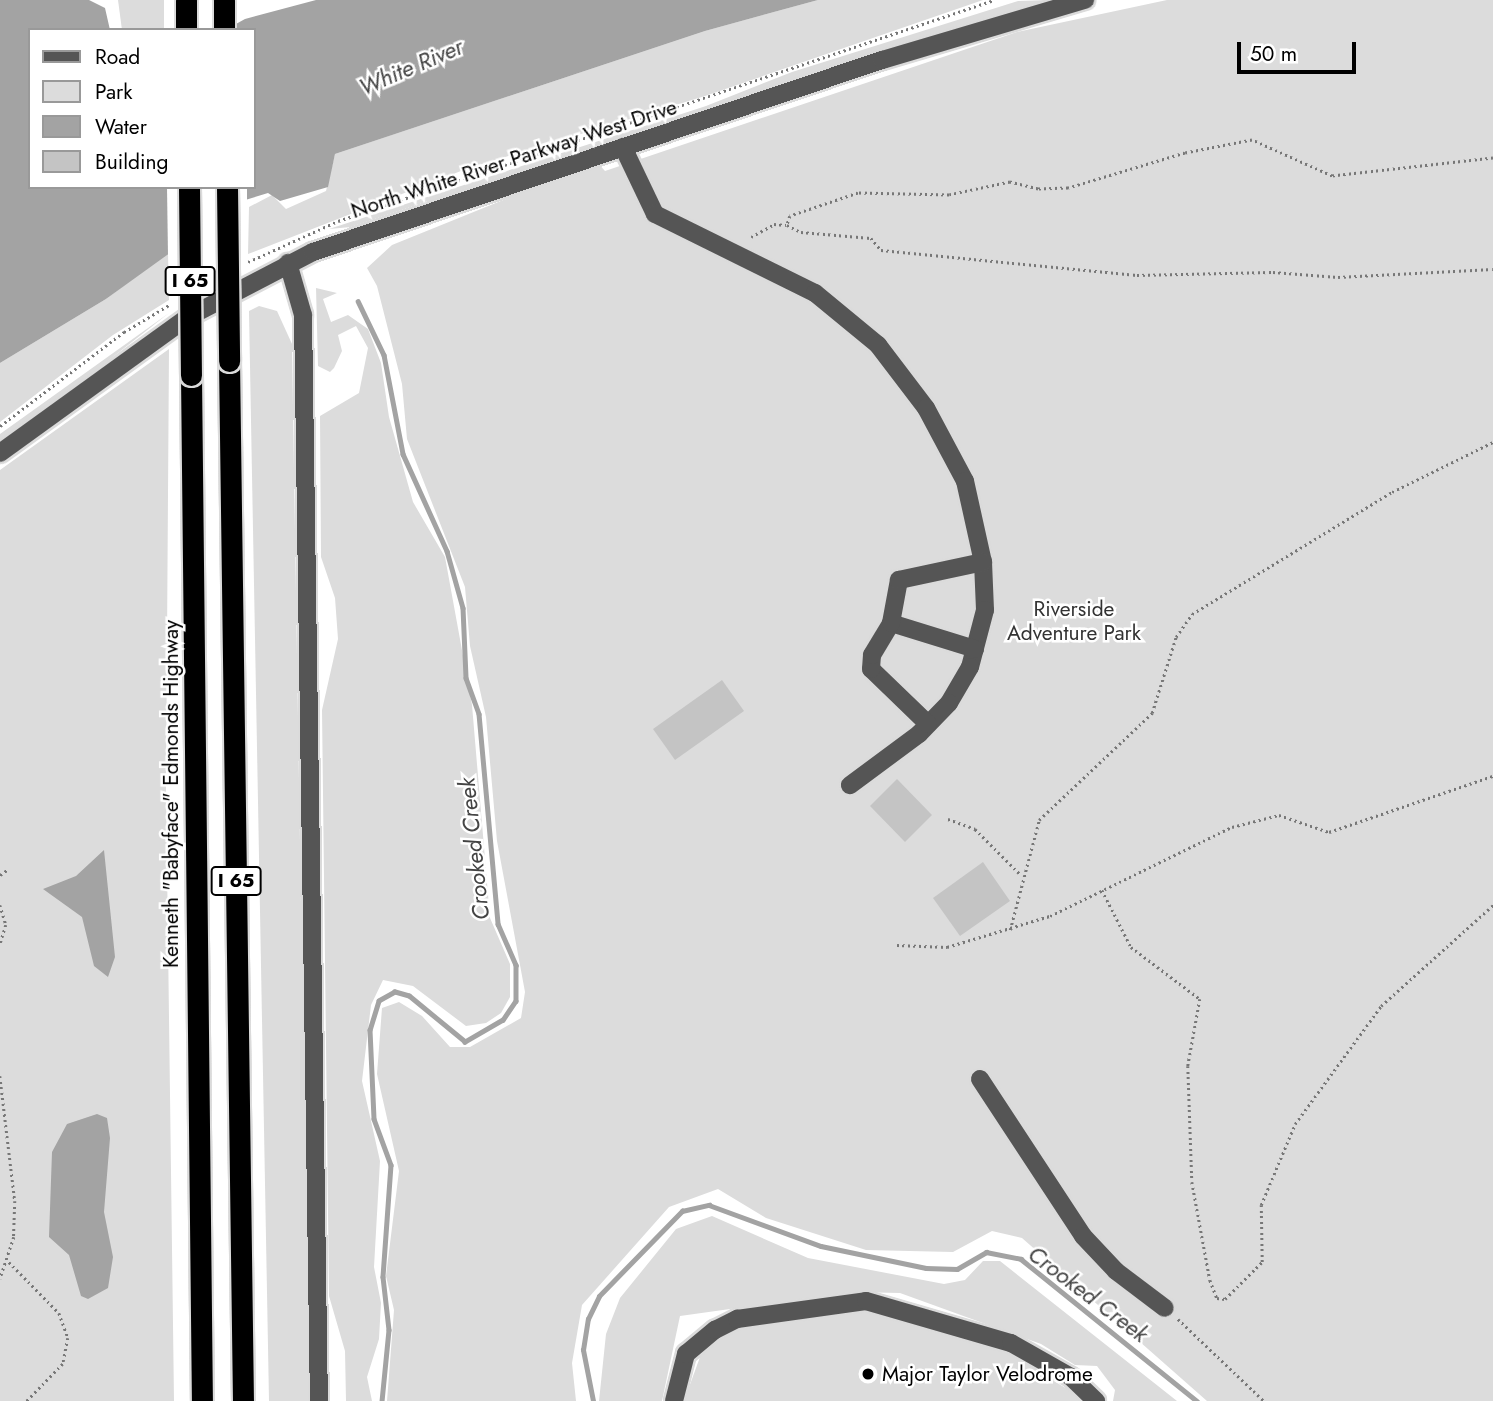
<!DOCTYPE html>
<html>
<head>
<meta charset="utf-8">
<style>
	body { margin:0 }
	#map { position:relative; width:1493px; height:1401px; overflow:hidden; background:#fff; font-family:Jost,sans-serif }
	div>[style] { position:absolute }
	.green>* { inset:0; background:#dcdcdc }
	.water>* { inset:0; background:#a3a3a3 }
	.pier>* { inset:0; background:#fff }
	.stream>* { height:4.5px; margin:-2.25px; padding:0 2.25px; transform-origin:2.25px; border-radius:2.25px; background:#a3a3a3 }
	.building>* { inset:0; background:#c4c4c4 }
	.path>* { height:2.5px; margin-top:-1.25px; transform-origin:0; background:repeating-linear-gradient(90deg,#777 0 2px,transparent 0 5.5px) }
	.roads { filter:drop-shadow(2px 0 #dbdbdb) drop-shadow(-2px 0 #dbdbdb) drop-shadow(0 2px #dbdbdb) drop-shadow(0 -2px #dbdbdb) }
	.minor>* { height:18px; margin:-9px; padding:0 9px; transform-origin:9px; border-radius:9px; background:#555 }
	.highway>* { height:21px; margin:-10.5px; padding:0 10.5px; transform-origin:10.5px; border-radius:10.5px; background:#000 }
	.bridges { filter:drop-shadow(2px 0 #dbdbdb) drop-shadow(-2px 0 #dbdbdb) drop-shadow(0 2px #dbdbdb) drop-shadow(0 -2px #dbdbdb) }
	.highway-bridge>* { height:21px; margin:-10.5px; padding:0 10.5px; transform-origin:10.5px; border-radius:10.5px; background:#000 }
	.dots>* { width:19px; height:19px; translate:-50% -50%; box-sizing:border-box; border:4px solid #fff; border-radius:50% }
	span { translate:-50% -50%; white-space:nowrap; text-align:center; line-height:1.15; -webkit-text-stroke:5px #fff; paint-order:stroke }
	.shield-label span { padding:2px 5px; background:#fff; border:2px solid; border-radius:5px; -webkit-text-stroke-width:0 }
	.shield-label { font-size:19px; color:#000; font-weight:700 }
	.street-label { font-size:21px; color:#000 }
	.park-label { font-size:21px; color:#333 }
	.poi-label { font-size:21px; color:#000 }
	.left { translate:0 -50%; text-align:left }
	.water-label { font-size:23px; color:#444; font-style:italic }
	.legend { position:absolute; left:28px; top:28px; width:228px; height:161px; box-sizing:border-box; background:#fff; border:2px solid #999; margin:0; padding:9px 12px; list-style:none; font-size:21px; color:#000 }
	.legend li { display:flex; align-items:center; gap:14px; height:35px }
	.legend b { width:35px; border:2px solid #999 }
	.scale { position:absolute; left:1237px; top:42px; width:119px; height:32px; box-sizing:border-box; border:4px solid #000; border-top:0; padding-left:9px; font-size:21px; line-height:24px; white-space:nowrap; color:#000; -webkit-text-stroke:5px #fff; paint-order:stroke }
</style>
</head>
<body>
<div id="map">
	<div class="green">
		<div style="clip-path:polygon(118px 0,164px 0,164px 30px,122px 30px)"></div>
		<div style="clip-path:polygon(818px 0,983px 0,705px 96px,466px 169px,248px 254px,249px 207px,272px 195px,286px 209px,326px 191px,335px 154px,705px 31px)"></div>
		<div style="clip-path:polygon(1049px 0,901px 43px,351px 227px,329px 229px,706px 106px,792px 72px,1018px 1px)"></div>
		<div style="clip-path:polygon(1167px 0,1493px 0,1493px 1401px,1207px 1401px,1022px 1238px,992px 1231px,953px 1252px,866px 1250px,766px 1218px,718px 1189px,669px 1207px,582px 1305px,572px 1363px,576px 1401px,387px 1401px,394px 1310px,386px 1276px,399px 1171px,377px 1074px,382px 1008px,399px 1002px,422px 1016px,450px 1047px,470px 1047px,521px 1018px,525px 992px,497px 841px,486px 717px,470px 646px,465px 587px,407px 439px,402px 384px,377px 286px,367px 268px,392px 245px,597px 162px,605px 171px,1017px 32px)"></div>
		<div style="clip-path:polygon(168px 252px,169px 300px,113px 335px,0 422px,0 363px,106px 299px)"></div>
		<div style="clip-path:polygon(316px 288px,337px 293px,323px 299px,331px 322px,348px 315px,368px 329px,381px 363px,389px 417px,413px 502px,445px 557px,472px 705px,490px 918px,510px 964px,510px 997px,501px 1013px,486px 1023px,466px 1026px,413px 986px,383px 980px,371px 1005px,362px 1081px,380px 1161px,374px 1267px,381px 1303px,379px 1339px,367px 1377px,372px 1401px,346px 1401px,345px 1351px,329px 1296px,322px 710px,338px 639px,335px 598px,321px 557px,320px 416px,359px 393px,368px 348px,356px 326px,338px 335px,342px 351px,334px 368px,330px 372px,318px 366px)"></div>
		<div style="clip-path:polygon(259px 306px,277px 311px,292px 344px,309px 1401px,269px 1401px,249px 311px)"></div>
		<div style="clip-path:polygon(169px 313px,35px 418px,0 441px,0 434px)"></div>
		<div style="clip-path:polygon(169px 349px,166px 787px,174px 1401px,0 1401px,0 470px)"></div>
		<div style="clip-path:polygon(712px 1216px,808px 1258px,944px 1284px,965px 1280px,983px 1261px,1000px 1261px,1177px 1401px,1113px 1401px,1115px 1390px,1097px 1366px,1075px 1365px,1041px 1344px,900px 1293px,852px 1292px,680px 1316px,662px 1401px,599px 1401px,606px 1334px,620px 1298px,676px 1229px)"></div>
		<div style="clip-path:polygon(853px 1307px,993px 1344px,1087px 1401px,684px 1401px,704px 1346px,733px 1331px)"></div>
	</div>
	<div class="water">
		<div style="clip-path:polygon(0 0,89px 0,105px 8px,110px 30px,30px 30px,30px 187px,254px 187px,254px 30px,225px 30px,245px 19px,316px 0,818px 0,705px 31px,335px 154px,328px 187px,280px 201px,268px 193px,242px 201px,106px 299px,0 363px)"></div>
		<div style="clip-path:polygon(104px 850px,115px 957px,108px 977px,94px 966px,82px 917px,43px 889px,76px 876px)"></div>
		<div style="clip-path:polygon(97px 1114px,107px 1118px,110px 1138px,104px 1212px,113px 1257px,108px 1288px,88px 1299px,81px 1296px,69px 1255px,49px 1237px,52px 1152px,67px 1124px)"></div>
	</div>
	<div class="pier">
		<div style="clip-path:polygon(167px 187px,247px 187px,247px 203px,168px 256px)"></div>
	</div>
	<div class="stream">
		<div style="left:358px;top:301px;width:60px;rotate:64.3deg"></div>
		<div style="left:384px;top:355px;width:101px;rotate:79.1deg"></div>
		<div style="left:403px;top:454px;width:107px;rotate:65.6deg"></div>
		<div style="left:447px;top:551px;width:59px;rotate:74.3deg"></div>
		<div style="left:463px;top:608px;width:70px;rotate:87.5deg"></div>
		<div style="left:466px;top:678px;width:38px;rotate:70deg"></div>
		<div style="left:479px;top:714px;width:211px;rotate:84.8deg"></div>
		<div style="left:498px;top:924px;width:45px;rotate:66.3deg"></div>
		<div style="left:516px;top:965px;width:36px;rotate:90deg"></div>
		<div style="left:516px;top:1001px;width:23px;rotate:124deg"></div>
		<div style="left:503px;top:1020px;width:44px;rotate:149.9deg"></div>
		<div style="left:465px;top:1042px;width:72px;rotate:-140.6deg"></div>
		<div style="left:409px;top:996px;width:15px;rotate:-164deg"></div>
		<div style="left:395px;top:992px;width:18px;rotate:151deg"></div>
		<div style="left:379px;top:1001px;width:30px;rotate:107deg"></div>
		<div style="left:370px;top:1030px;width:89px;rotate:87.4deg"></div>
		<div style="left:374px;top:1119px;width:49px;rotate:69.7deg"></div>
		<div style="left:391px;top:1165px;width:112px;rotate:94.1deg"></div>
		<div style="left:383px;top:1277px;width:53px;rotate:83.5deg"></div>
		<div style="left:389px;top:1330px;width:71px;rotate:95.6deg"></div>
		<div style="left:593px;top:1401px;width:52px;rotate:-101.1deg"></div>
		<div style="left:583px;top:1350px;width:31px;rotate:-81deg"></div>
		<div style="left:588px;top:1319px;width:25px;rotate:-64deg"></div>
		<div style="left:599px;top:1296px;width:119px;rotate:-45.7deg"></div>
		<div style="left:682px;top:1211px;width:28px;rotate:-13deg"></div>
		<div style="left:709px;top:1205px;width:119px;rotate:20.1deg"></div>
		<div style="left:821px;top:1246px;width:107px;rotate:11.8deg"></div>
		<div style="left:926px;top:1268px;width:31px;rotate:2deg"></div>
		<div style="left:957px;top:1269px;width:34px;rotate:-30deg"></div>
		<div style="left:986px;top:1252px;width:36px;rotate:11deg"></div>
		<div style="left:1021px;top:1259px;width:226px;rotate:38.9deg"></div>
	</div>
	<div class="building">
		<div style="clip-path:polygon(722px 680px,744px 711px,675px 760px,653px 729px)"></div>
		<div style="clip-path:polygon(897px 779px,932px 815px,905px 842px,870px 806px)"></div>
		<div style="clip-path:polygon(983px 862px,1010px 901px,960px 936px,933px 898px)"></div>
	</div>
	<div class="path">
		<div style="left:1493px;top:158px;width:162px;rotate:173.6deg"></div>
		<div style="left:1332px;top:176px;width:88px;rotate:-155.8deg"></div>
		<div style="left:1252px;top:140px;width:68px;rotate:169deg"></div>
		<div style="left:1185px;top:153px;width:122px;rotate:163.3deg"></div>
		<div style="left:1068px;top:188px;width:30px;rotate:178deg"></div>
		<div style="left:1038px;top:189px;width:29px;rotate:-166deg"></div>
		<div style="left:1010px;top:182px;width:62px;rotate:168deg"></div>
		<div style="left:949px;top:195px;width:91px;rotate:-178.7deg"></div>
		<div style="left:858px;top:193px;width:72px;rotate:161.3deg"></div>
		<div style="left:790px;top:216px;width:9px;rotate:108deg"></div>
		<div style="left:787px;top:225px;width:16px;rotate:27deg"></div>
		<div style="left:801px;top:232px;width:70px;rotate:4.9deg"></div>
		<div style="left:871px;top:238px;width:16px;rotate:50deg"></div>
		<div style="left:881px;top:250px;width:257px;rotate:5.6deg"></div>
		<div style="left:1137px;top:275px;width:136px;rotate:-1.3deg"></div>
		<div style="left:1273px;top:272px;width:65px;rotate:4.4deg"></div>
		<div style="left:1338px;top:277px;width:155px;rotate:-3deg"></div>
		<div style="left:751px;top:237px;width:26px;rotate:-29deg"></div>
		<div style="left:774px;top:224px;width:12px;rotate:5deg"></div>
		<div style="left:248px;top:262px;width:99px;rotate:-24.5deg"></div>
		<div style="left:338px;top:221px;width:692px;rotate:-18.62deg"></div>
		<div style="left:0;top:426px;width:156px;rotate:-37.2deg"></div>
		<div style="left:124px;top:332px;width:52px;rotate:-31deg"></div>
		<div style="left:948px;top:819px;width:29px;rotate:20deg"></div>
		<div style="left:975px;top:829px;width:65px;rotate:45deg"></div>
		<div style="left:0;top:875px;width:9px;rotate:-36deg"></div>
		<div style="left:1102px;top:890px;width:64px;rotate:63deg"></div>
		<div style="left:1131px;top:947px;width:86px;rotate:37deg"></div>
		<div style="left:1200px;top:999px;width:68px;rotate:100.2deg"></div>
		<div style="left:1188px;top:1066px;width:116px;rotate:88deg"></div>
		<div style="left:1192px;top:1182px;width:100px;rotate:79.6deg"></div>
		<div style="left:1210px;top:1280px;width:19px;rotate:69deg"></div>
		<div style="left:1217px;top:1298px;width:8px;rotate:7deg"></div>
		<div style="left:1225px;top:1299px;width:52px;rotate:-45deg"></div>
		<div style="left:1262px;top:1262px;width:57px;rotate:-91deg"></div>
		<div style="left:1261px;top:1205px;width:88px;rotate:-67.2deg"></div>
		<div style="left:1295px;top:1124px;width:146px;rotate:-53.9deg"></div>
		<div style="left:1381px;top:1006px;width:151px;rotate:-42deg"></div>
		<div style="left:0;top:905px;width:21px;rotate:73deg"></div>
		<div style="left:6px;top:925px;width:21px;rotate:107deg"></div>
		<div style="left:1010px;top:930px;width:114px;rotate:-75.2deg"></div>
		<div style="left:1039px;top:820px;width:156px;rotate:-43.4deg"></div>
		<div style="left:1152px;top:713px;width:80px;rotate:-72.5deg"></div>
		<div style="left:1176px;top:637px;width:28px;rotate:-55deg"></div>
		<div style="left:1192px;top:614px;width:234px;rotate:-31.4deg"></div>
		<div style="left:1392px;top:492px;width:113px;rotate:-26.3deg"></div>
		<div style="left:897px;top:945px;width:50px;rotate:2.3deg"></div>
		<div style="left:947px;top:947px;width:108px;rotate:-16.8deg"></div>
		<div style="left:1050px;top:916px;width:203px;rotate:-26.1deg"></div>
		<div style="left:1232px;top:827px;width:49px;rotate:-14.3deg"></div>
		<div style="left:1279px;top:815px;width:53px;rotate:18.8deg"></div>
		<div style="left:1329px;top:832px;width:173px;rotate:-18.9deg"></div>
		<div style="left:0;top:1076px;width:126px;rotate:83.2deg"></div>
		<div style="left:15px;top:1201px;width:36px;rotate:92deg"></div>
		<div style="left:14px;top:1237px;width:44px;rotate:108.4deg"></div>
		<div style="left:9px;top:1262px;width:71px;rotate:45.6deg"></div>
		<div style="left:59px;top:1313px;width:27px;rotate:70deg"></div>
		<div style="left:68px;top:1338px;width:26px;rotate:101deg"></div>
		<div style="left:63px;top:1364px;width:52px;rotate:134.2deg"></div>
		<div style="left:1178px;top:1319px;width:119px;rotate:43.6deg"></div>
	</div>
	<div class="roads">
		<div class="minor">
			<div style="left:623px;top:147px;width:74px;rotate:64.5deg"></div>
			<div style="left:655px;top:214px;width:178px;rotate:26.3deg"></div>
			<div style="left:815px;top:293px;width:82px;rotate:39.5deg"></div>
			<div style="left:878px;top:345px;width:79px;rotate:52.7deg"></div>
			<div style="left:926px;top:408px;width:83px;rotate:61.9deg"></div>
			<div style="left:965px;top:481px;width:83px;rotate:77.5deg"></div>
			<div style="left:983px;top:562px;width:48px;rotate:87.6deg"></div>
			<div style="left:985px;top:610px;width:59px;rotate:104.7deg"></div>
			<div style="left:970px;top:667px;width:42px;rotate:120.3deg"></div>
			<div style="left:949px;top:703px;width:43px;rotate:134.1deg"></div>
			<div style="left:919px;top:734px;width:86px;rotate:143.5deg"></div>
			<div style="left:288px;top:263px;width:54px;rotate:73.9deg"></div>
			<div style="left:303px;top:315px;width:1086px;rotate:89.16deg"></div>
			<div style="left:0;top:453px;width:232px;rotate:-35.9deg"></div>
			<div style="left:188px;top:317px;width:141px;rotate:-27.5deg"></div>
			<div style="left:313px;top:252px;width:601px;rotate:-18.65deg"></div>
			<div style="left:882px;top:60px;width:212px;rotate:-16.5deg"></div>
			<div style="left:891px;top:623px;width:88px;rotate:17.2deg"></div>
			<div style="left:928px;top:724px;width:79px;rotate:-136deg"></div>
			<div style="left:871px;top:669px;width:14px;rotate:-86deg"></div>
			<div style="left:872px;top:655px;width:37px;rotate:-59deg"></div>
			<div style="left:891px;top:623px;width:44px;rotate:-79.5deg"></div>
			<div style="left:899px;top:580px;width:86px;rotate:-12.1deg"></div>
			<div style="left:980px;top:1079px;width:188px;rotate:56.7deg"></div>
			<div style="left:1083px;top:1236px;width:48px;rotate:46.7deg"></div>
			<div style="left:1116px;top:1271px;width:61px;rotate:37.1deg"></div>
			<div style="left:674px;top:1401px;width:49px;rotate:-75.7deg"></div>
			<div style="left:686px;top:1354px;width:38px;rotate:-40deg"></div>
			<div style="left:715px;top:1330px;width:25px;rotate:-27deg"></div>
			<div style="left:737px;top:1319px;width:130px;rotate:-7.9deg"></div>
			<div style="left:866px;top:1301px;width:151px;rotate:16.2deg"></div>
			<div style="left:1011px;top:1343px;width:69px;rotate:29.5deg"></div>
			<div style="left:1071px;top:1377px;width:35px;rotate:44deg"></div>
		</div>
		<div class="highway">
			<div style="left:186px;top:0;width:30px;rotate:90deg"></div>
			<div style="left:224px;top:0;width:30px;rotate:90deg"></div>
			<div style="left:229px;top:361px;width:1040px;rotate:89.23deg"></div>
			<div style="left:191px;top:375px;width:1026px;rotate:89.39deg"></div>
		</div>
	</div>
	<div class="bridges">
		<div class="highway-bridge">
			<div style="left:189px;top:187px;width:188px;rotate:89.4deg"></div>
			<div style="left:227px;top:187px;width:174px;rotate:89.3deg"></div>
		</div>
	</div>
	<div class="dots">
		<div style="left:868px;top:1374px;background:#000"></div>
	</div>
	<div class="shield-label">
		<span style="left:190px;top:281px">I 65</span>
		<span style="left:236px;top:881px">I 65</span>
	</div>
	<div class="street-label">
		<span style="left:514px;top:159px;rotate:-18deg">North White River Parkway West Drive</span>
		<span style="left:171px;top:794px;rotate:-90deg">Kenneth "Babyface" Edmonds Highway</span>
	</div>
	<div class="park-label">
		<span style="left:1074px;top:621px">Riverside<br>Adventure Park</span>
	</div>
	<div class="poi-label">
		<span class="left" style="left:882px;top:1374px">Major Taylor Velodrome</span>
	</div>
	<div class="water-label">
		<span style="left:411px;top:67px;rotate:-23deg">White River</span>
		<span style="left:474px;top:849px;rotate:-96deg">Crooked Creek</span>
		<span style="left:1088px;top:1294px;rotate:37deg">Crooked Creek</span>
	</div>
	<ul class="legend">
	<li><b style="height:9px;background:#555"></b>Road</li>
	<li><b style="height:19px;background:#dcdcdc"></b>Park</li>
	<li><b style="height:19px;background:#a3a3a3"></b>Water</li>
	<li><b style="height:19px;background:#c4c4c4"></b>Building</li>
	</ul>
	<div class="scale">50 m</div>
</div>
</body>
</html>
